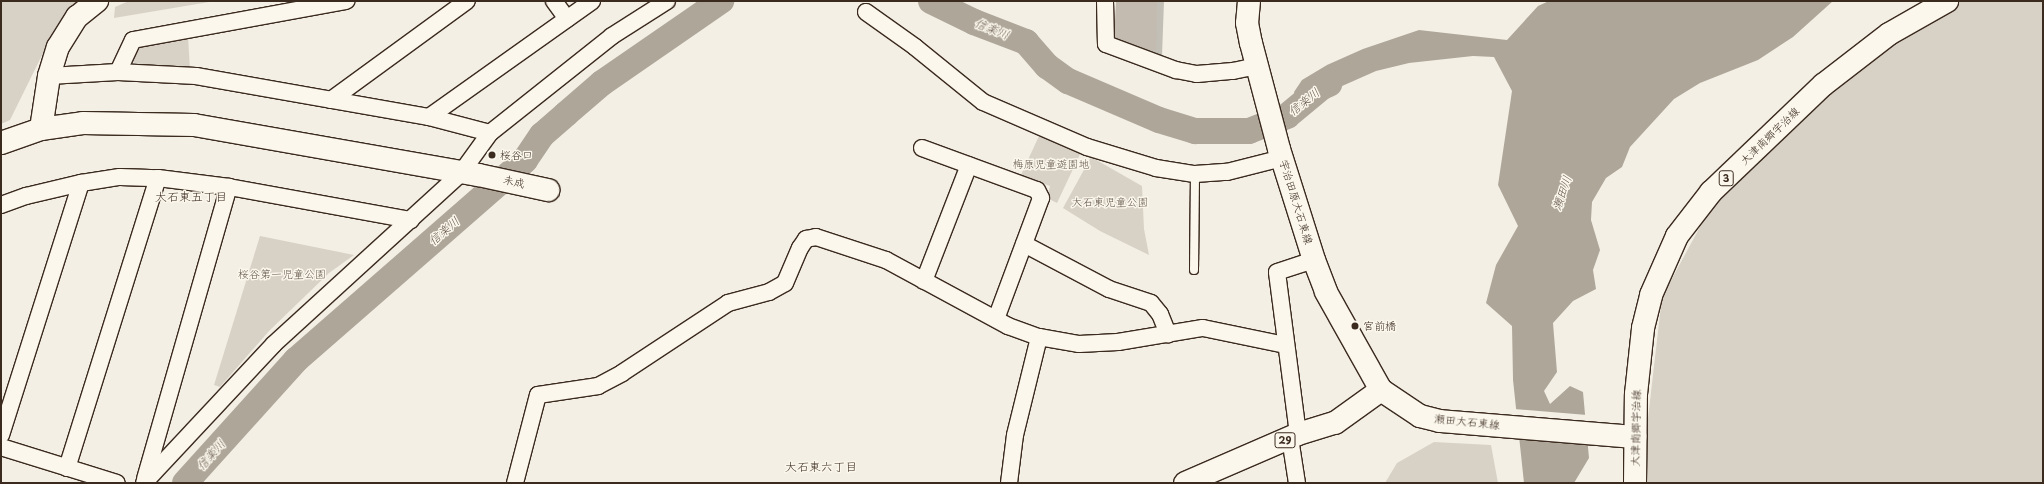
<!DOCTYPE html>
<html>
<head>
<meta charset="utf-8">
<style>
	body { margin:0 }
	#map { position:relative; width:2044px; height:484px; overflow:hidden; background:#f3efe4; font-family:"Playpen Sans","Klee One",sans-serif }
	div>[style] { position:absolute }
	.green>* { inset:0; background:#d8d1c6 }
	.water>* { inset:0; background:#afa69a }
	.pier>* { inset:0; background:#f3efe4 }
	.shadow>* { inset:0; background:#0003 }
	.river>* { height:26px; margin:-13px; padding:0 13px; transform-origin:13px; border-radius:13px; background:#afa69a }
	.building>* { inset:0; background:#c3bbb0 }
	.roads { filter:drop-shadow(1px 0 #3b2a1e) drop-shadow(-1px 0 #3b2a1e) drop-shadow(0 1px #3b2a1e) drop-shadow(0 -1px #3b2a1e) }
	.lane>* { height:8px; margin:-4px; padding:0 4px; transform-origin:4px; border-radius:4px; background:#fbf7ec }
	.street>* { height:16px; margin:-8px; padding:0 8px; transform-origin:8px; border-radius:8px; background:#fbf7ec }
	.secondary>* { height:22px; margin:-11px; padding:0 11px; transform-origin:11px; border-radius:11px; background:#fbf7ec }
	.primary>* { height:22px; margin:-11px; padding:0 11px; transform-origin:11px; border-radius:11px; background:#fbf7ec }
	.dots>* { width:11px; height:11px; translate:-50% -50%; box-sizing:border-box; border:2px solid #fbf7ec; border-radius:50% }
	span { translate:-50% -50%; white-space:nowrap; text-align:center; line-height:1.15; -webkit-text-stroke:3px #fbf7ec; paint-order:stroke }
	.shield-label span { padding:1px 3px; background:#fbf7ec; border:1px solid; border-radius:3px; -webkit-text-stroke-width:0 }
	.shield-label { font-size:10px; color:#3b2a1e; font-weight:700 }
	.street-label { font-size:11px; color:#3b2a1e }
	.poi-label { font-size:11px; color:#3b2a1e }
	.left { translate:0 -50%; text-align:left }
	.park-label { font-size:11px; color:#625448 }
	.water-label { font-size:12px; color:#645549; font-style:italic }
	.neighbourhood-label { font-size:12px; color:#3b2a1e }
	.frame { position:absolute; inset:0; border:2px solid #3b2a1e; pointer-events:none }
</style>
</head>
<body>
<div id="map">
	<div class="green">
		<div style="clip-path:polygon(1px 1px,77px 1px,49px 41px,10px 120px,1px 124px)"></div>
		<div style="clip-path:polygon(129px 1px,215px 1px,114px 18px,115px 7px)"></div>
		<div style="clip-path:polygon(1962px 1px,2043px 1px,2043px 483px,1647px 483px,1647px 427px,1662px 297px,1714px 201px,1887px 43px)"></div>
		<div style="clip-path:polygon(188px 36px,190px 70px,141px 67px,133px 62px,133px 53px,142px 44px)"></div>
		<div style="clip-path:polygon(1039px 136px,1081px 152px,1057px 203px,1047px 198px,1050px 186px,1021px 175px)"></div>
		<div style="clip-path:polygon(1091px 157px,1142px 186px,1144px 229px,1149px 255px,1100px 231px,1063px 208px)"></div>
		<div style="clip-path:polygon(260px 236px,354px 255px,329px 273px,269px 331px,220px 387px,214px 385px)"></div>
		<div style="clip-path:polygon(1434px 442px,1491px 445px,1498px 483px,1385px 483px,1397px 463px)"></div>
	</div>
	<div class="water">
		<div style="clip-path:polygon(1549px 1px,1833px 1px,1793px 37px,1758px 60px,1700px 83px,1674px 99px,1630px 147px,1622px 167px,1606px 178px,1592px 202px,1591px 220px,1600px 250px,1593px 270px,1596px 289px,1573px 301px,1553px 323px,1557px 372px,1544px 391px,1550px 404px,1570px 386px,1583px 392px,1589px 458px,1574px 483px,1524px 483px,1513px 380px,1512px 326px,1486px 303px,1496px 265px,1518px 226px,1498px 185px,1512px 91px,1494px 57px,1473px 56px,1409px 63px,1376px 71px,1297px 106px,1294px 92px,1302px 80px,1327px 65px,1363px 49px,1419px 30px,1507px 40px,1538px 6px)"></div>
	</div>
	<div class="pier">
		<div style="clip-path:polygon(1514px 409px,1587px 415px,1588px 422px,1515px 416px)"></div>
	</div>
	<div class="shadow">
		<div style="clip-path:polygon(1117px 1px,1164px 1px,1162px 56px,1142px 57px,1115px 40px)"></div>
	</div>
	<div class="river">
		<div style="left:931px;top:1px;width:48px;rotate:26deg"></div>
		<div style="left:974px;top:22px;width:56px;rotate:21deg"></div>
		<div style="left:1026px;top:42px;width:32px;rotate:49deg"></div>
		<div style="left:1047px;top:66px;width:26px;rotate:36deg"></div>
		<div style="left:1068px;top:81px;width:99px;rotate:23.2deg"></div>
		<div style="left:1159px;top:120px;width:38px;rotate:17deg"></div>
		<div style="left:1195px;top:131px;width:54px"></div>
		<div style="left:1249px;top:131px;width:41px;rotate:-21.5deg"></div>
		<div style="left:1287px;top:116px;width:45px;rotate:-39.6deg"></div>
		<div style="left:1322px;top:87px;width:8px;rotate:-23deg"></div>
		<div style="left:185px;top:483px;width:166px;rotate:-47.9deg"></div>
		<div style="left:296px;top:360px;width:304px;rotate:-41.1deg"></div>
		<div style="left:525px;top:160px;width:30px;rotate:-56deg"></div>
		<div style="left:542px;top:135px;width:32px;rotate:-41deg"></div>
		<div style="left:566px;top:114px;width:48px;rotate:-40.7deg"></div>
		<div style="left:602px;top:83px;width:145px;rotate:-34.6deg"></div>
	</div>
	<div class="building">
		<div style="clip-path:polygon(1116px 1px,1157px 1px,1156px 50px,1135px 50px,1134px 44px,1124px 45px,1121px 39px,1114px 40px)"></div>
	</div>
	<div class="roads">
		<div class="lane">
			<div style="left:1194px;top:270px;width:96px;rotate:-89.4deg"></div>
		</div>
		<div class="street">
			<div style="left:554px;top:1px;width:22px;rotate:54deg"></div>
			<div style="left:1105px;top:1px;width:43px;rotate:88.7deg"></div>
			<div style="left:1106px;top:44px;width:75px;rotate:20.4deg"></div>
			<div style="left:1176px;top:70px;width:21px;rotate:11deg"></div>
			<div style="left:1197px;top:74px;width:36px;rotate:-5deg"></div>
			<div style="left:1233px;top:71px;width:25px;rotate:-12deg"></div>
			<div style="left:866px;top:12px;width:60px;rotate:35.5deg"></div>
			<div style="left:915px;top:47px;width:87px;rotate:39deg"></div>
			<div style="left:983px;top:102px;width:113px;rotate:23.4deg"></div>
			<div style="left:1087px;top:147px;width:72px;rotate:16.9deg"></div>
			<div style="left:1156px;top:168px;width:39px;rotate:9deg"></div>
			<div style="left:1195px;top:174px;width:32px;rotate:-4deg"></div>
			<div style="left:1227px;top:172px;width:57px;rotate:-14.3deg"></div>
			<div style="left:118px;top:72px;width:35px;rotate:-65deg"></div>
			<div style="left:133px;top:40px;width:217px;rotate:-10.4deg"></div>
			<div style="left:49px;top:76px;width:69px;rotate:-3.3deg"></div>
			<div style="left:118px;top:72px;width:78px;rotate:2.9deg"></div>
			<div style="left:196px;top:76px;width:237px;rotate:10deg"></div>
			<div style="left:429px;top:117px;width:63px;rotate:14.7deg"></div>
			<div style="left:331px;top:100px;width:168px;rotate:-36.1deg"></div>
			<div style="left:429px;top:117px;width:200px;rotate:-35.4deg"></div>
			<div style="left:922px;top:148px;width:122px;rotate:20.1deg"></div>
			<div style="left:1037px;top:190px;width:9px;rotate:63deg"></div>
			<div style="left:1041px;top:198px;width:129px;rotate:110.4deg"></div>
			<div style="left:1px;top:205px;width:27px;rotate:-20deg"></div>
			<div style="left:26px;top:196px;width:57px;rotate:-13.3deg"></div>
			<div style="left:81px;top:183px;width:39px;rotate:-9deg"></div>
			<div style="left:120px;top:177px;width:38px;rotate:2deg"></div>
			<div style="left:158px;top:178px;width:72px;rotate:7.2deg"></div>
			<div style="left:229px;top:187px;width:185px;rotate:10.3deg"></div>
			<div style="left:1024px;top:244px;width:96px;rotate:27.9deg"></div>
			<div style="left:1109px;top:289px;width:44px;rotate:18.4deg"></div>
			<div style="left:1151px;top:303px;width:14px;rotate:51deg"></div>
			<div style="left:1160px;top:314px;width:22px;rotate:68deg"></div>
			<div style="left:924px;top:281px;width:124px;rotate:-68.8deg"></div>
			<div style="left:1298px;top:434px;width:163px;rotate:-97.4deg"></div>
			<div style="left:1277px;top:272px;width:39px;rotate:-18deg"></div>
			<div style="left:1px;top:435px;width:264px;rotate:-72.4deg"></div>
			<div style="left:1290px;top:438px;width:46px;rotate:81.2deg"></div>
			<div style="left:1px;top:447px;width:121px;rotate:17.2deg"></div>
			<div style="left:67px;top:468px;width:304px;rotate:-72.6deg"></div>
			<div style="left:145px;top:479px;width:304px;rotate:-74deg"></div>
			<div style="left:144px;top:483px;width:190px;rotate:-46.9deg"></div>
			<div style="left:274px;top:344px;width:253px;rotate:-42.4deg"></div>
			<div style="left:461px;top:173px;width:49px;rotate:-54.1deg"></div>
			<div style="left:490px;top:133px;width:156px;rotate:-38.5deg"></div>
			<div style="left:612px;top:36px;width:65px;rotate:-32.5deg"></div>
			<div style="left:515px;top:483px;width:91px;rotate:-75.4deg"></div>
			<div style="left:538px;top:395px;width:61px;rotate:-8.5deg"></div>
			<div style="left:598px;top:386px;width:27px;rotate:-28deg"></div>
			<div style="left:622px;top:373px;width:127px;rotate:-33.4deg"></div>
			<div style="left:728px;top:303px;width:42px;rotate:-15deg"></div>
			<div style="left:769px;top:292px;width:18px;rotate:-29deg"></div>
			<div style="left:785px;top:283px;width:38px;rotate:-67deg"></div>
			<div style="left:800px;top:248px;width:11px;rotate:-56deg"></div>
			<div style="left:806px;top:239px;width:10px;rotate:-11deg"></div>
			<div style="left:816px;top:237px;width:74px;rotate:18.2deg"></div>
			<div style="left:886px;top:260px;width:139px;rotate:28.4deg"></div>
			<div style="left:1008px;top:326px;width:33px;rotate:20deg"></div>
			<div style="left:1039px;top:337px;width:41px;rotate:9.9deg"></div>
			<div style="left:1079px;top:344px;width:39px;rotate:-3deg"></div>
			<div style="left:1118px;top:342px;width:86px;rotate:-9.4deg"></div>
			<div style="left:1203px;top:328px;width:84px;rotate:11.7deg"></div>
			<div style="left:1009px;top:483px;width:48px;rotate:-82.9deg"></div>
			<div style="left:1015px;top:435px;width:101px;rotate:-76.2deg"></div>
		</div>
		<div class="secondary">
			<div style="left:1249px;top:1px;width:22px;rotate:95deg"></div>
			<div style="left:1247px;top:23px;width:20px;rotate:79deg"></div>
			<div style="left:1251px;top:43px;width:110px;rotate:75.2deg"></div>
			<div style="left:1279px;top:149px;width:116px;rotate:72.5deg"></div>
			<div style="left:1314px;top:260px;width:34px;rotate:69deg"></div>
			<div style="left:1326px;top:292px;width:112px;rotate:60.7deg"></div>
			<div style="left:41px;top:129px;width:54px;rotate:-81.4deg"></div>
			<div style="left:49px;top:76px;width:30px;rotate:-73deg"></div>
			<div style="left:58px;top:47px;width:36px;rotate:-58deg"></div>
			<div style="left:77px;top:17px;width:26px;rotate:-39deg"></div>
			<div style="left:1px;top:143px;width:42px;rotate:-19.3deg"></div>
			<div style="left:41px;top:129px;width:42px;rotate:-8.1deg"></div>
			<div style="left:83px;top:123px;width:111px;rotate:1deg"></div>
			<div style="left:194px;top:125px;width:289px;rotate:10deg"></div>
			<div style="left:479px;top:175px;width:71px;rotate:12.3deg"></div>
		</div>
		<div class="primary">
			<div style="left:1185px;top:483px;width:123px;rotate:-23.4deg"></div>
			<div style="left:1298px;top:434px;width:39px;rotate:-17deg"></div>
			<div style="left:1335px;top:423px;width:57px;rotate:-35.7deg"></div>
			<div style="left:1381px;top:390px;width:47px;rotate:33.7deg"></div>
			<div style="left:1420px;top:416px;width:21px;rotate:14deg"></div>
			<div style="left:1440px;top:421px;width:196px;rotate:4.7deg"></div>
			<div style="left:1635px;top:483px;width:89px;rotate:-89.4deg"></div>
			<div style="left:1636px;top:394px;width:66px;rotate:-83.9deg"></div>
			<div style="left:1643px;top:328px;width:34px;rotate:-76deg"></div>
			<div style="left:1651px;top:295px;width:64px;rotate:-66.2deg"></div>
			<div style="left:1677px;top:236px;width:56px;rotate:-52.3deg"></div>
			<div style="left:1711px;top:192px;width:155px;rotate:-43.7deg"></div>
			<div style="left:1823px;top:85px;width:83px;rotate:-37.7deg"></div>
			<div style="left:1889px;top:34px;width:67px;rotate:-29.6deg"></div>
		</div>
	</div>
	<div class="dots">
		<div style="left:492px;top:155px;background:#3b2a1e"></div>
		<div style="left:1355px;top:326px;background:#3b2a1e"></div>
	</div>
	<div class="shield-label">
		<span style="left:1726px;top:178px">3</span>
		<span style="left:1285px;top:440px">29</span>
	</div>
	<div class="street-label">
		<span style="left:1770px;top:136px;rotate:-44deg">大津南郷宇治線</span>
		<span style="left:514px;top:182px;rotate:13deg">未成</span>
		<span style="left:1296px;top:202px;rotate:73deg">宇治田原大石東線</span>
		<span style="left:1467px;top:422px;rotate:6deg">瀬田大石東線</span>
		<span style="left:1636px;top:428px;rotate:-89deg">大津南郷宇治線</span>
	</div>
	<div class="poi-label">
		<span class="left" style="left:500px;top:155px">桜谷口</span>
		<span class="left" style="left:1363px;top:326px">宮前橋</span>
	</div>
	<div class="park-label">
		<span style="left:1051px;top:164px">梅原児童遊園地</span>
		<span style="left:1110px;top:202px">大石東児童公園</span>
		<span style="left:282px;top:274px">桜谷第一児童公園</span>
	</div>
	<div class="water-label">
		<span style="left:992px;top:29px;rotate:22deg">信楽川</span>
		<span style="left:1304px;top:102px;rotate:-39deg">信楽川</span>
		<span style="left:1562px;top:193px;rotate:-71deg">瀬田川</span>
		<span style="left:444px;top:231px;rotate:-41deg">信楽川</span>
		<span style="left:211px;top:455px;rotate:-48deg">信楽川</span>
	</div>
	<div class="neighbourhood-label">
		<span style="left:191px;top:197px">大石東五丁目</span>
		<span style="left:821px;top:467px">大石東六丁目</span>
	</div>
	<div class="frame"></div>
</div>
</body>
</html>
